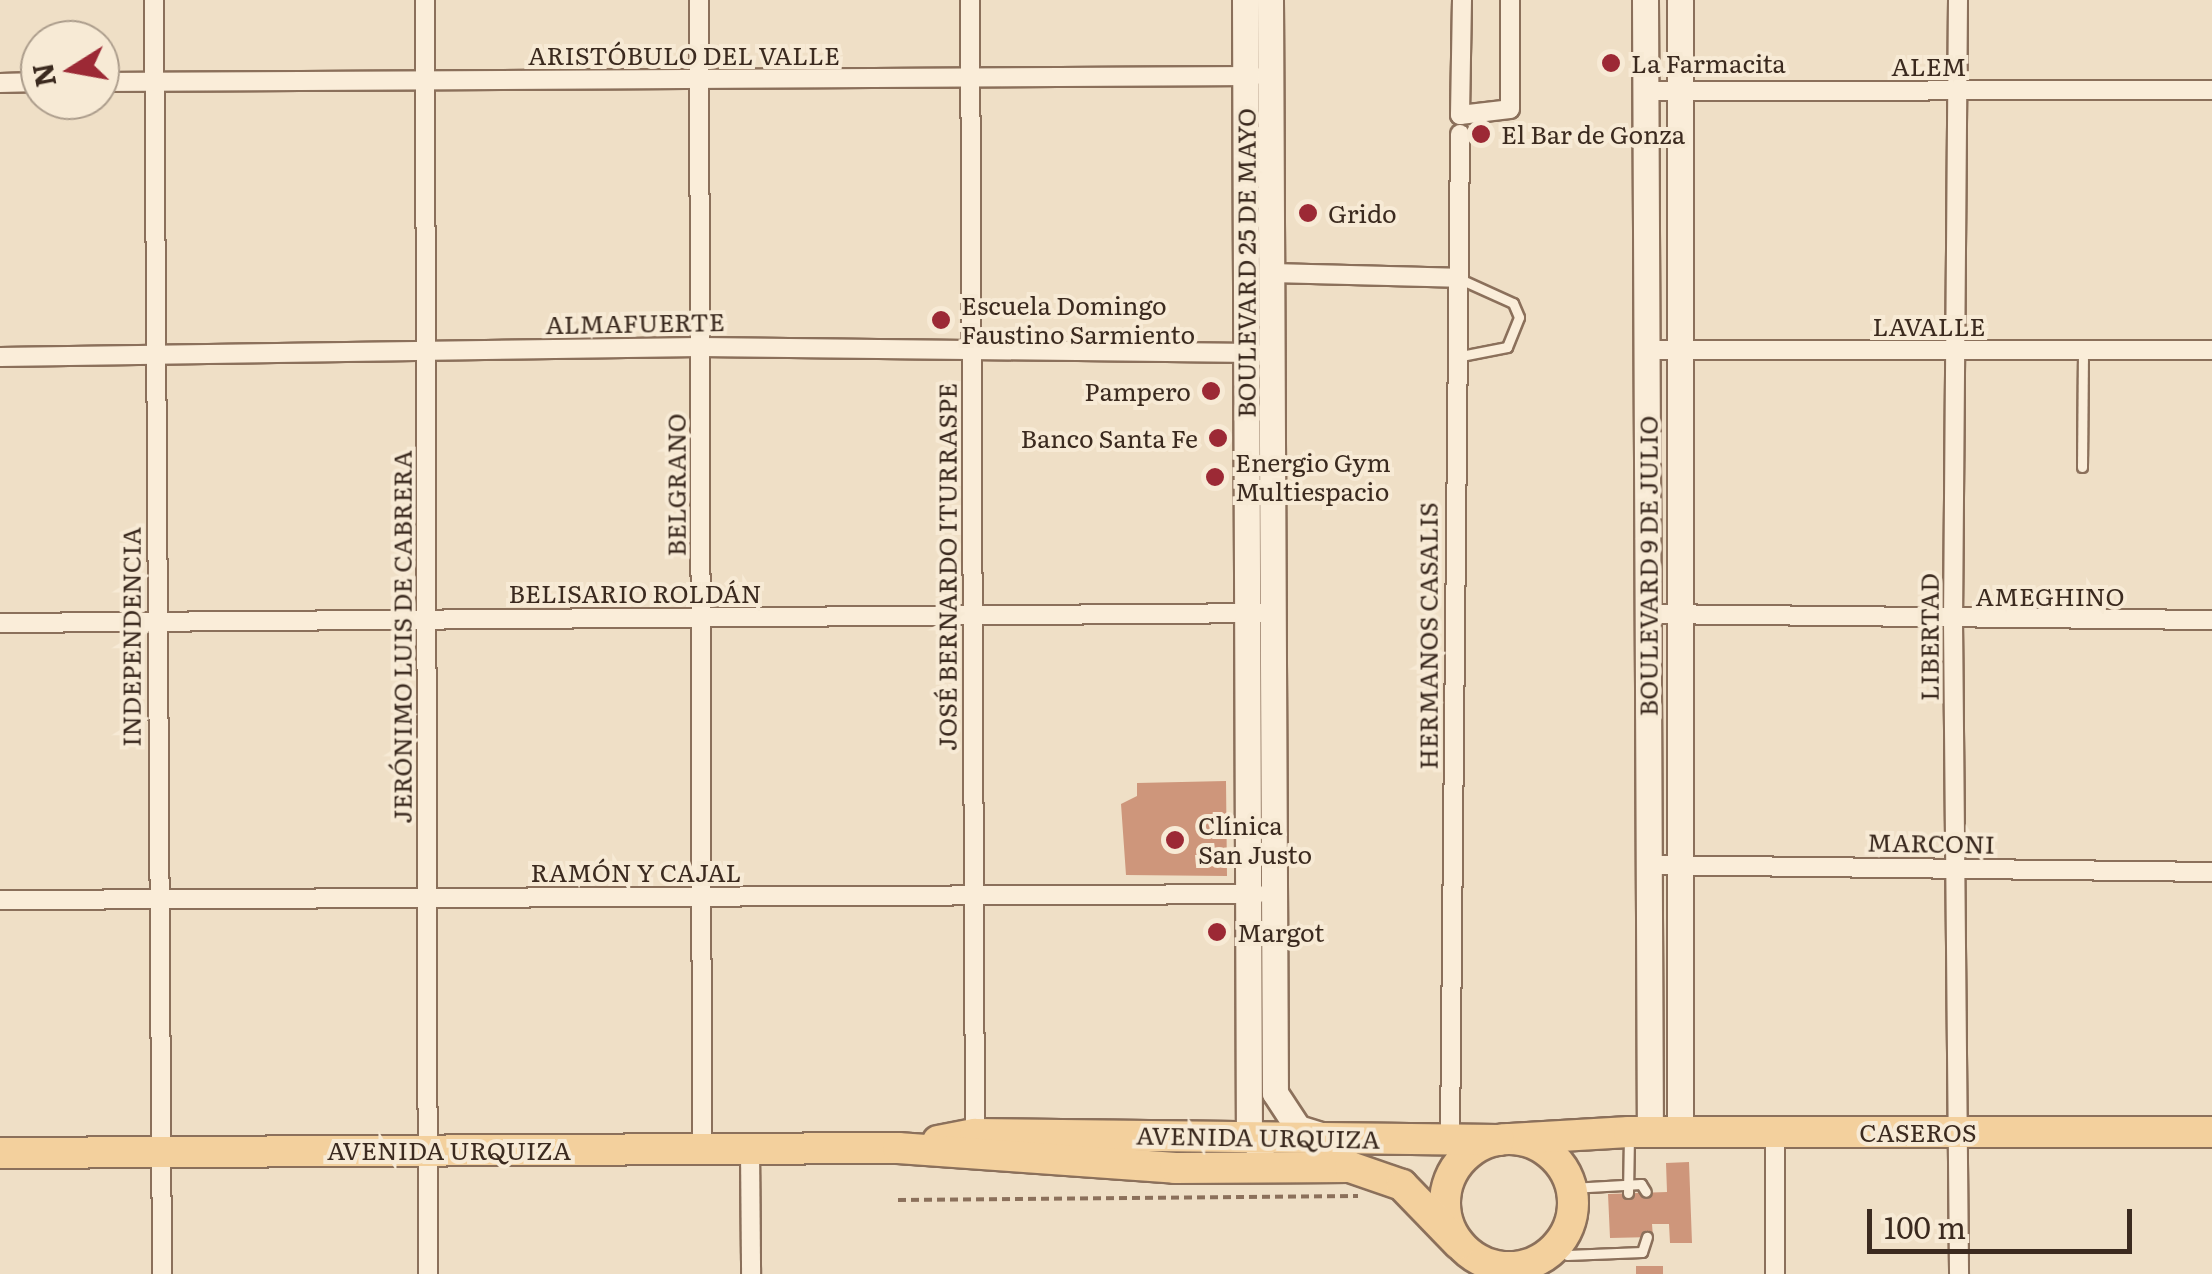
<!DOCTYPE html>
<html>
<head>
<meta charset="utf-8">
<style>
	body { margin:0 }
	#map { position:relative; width:2212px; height:1274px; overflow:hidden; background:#efdfc6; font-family:Literata,serif }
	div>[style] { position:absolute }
	.building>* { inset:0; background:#ce967b }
	.path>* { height:4px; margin-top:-2px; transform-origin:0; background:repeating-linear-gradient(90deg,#8b705b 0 8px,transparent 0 13px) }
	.roads { filter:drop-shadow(2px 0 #8b705b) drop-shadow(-2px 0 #8b705b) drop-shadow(0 2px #8b705b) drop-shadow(0 -2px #8b705b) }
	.lane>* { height:9px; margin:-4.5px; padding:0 4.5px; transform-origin:4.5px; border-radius:4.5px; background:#faedd9 }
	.street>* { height:18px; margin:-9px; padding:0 9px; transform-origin:9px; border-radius:9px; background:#faedd9 }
	.secondary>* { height:25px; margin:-12.5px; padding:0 12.5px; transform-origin:12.5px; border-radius:12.5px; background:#faedd9 }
	.primary>* { height:30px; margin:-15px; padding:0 15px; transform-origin:15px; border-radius:15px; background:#f3d09d }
	.primary>.ring { margin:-15px; padding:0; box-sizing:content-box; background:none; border:30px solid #f3d09d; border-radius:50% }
	.dots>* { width:28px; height:28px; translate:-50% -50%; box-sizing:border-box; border:5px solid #f7ead5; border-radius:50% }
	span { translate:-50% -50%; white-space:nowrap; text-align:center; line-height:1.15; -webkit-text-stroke:8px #f7ead5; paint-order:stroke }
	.street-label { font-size:25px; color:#3b2a1f }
	.poi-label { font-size:25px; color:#3b2a1f }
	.left { translate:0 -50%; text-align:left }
	.right { translate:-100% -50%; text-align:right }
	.north { position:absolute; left:20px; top:20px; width:100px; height:100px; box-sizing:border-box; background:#f7ead5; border:2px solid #ac9d8c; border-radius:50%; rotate:259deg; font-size:28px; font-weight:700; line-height:40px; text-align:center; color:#3b2a1f }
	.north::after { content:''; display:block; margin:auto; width:35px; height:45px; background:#9c2935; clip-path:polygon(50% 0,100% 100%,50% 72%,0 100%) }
	.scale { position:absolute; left:1867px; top:1209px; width:265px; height:45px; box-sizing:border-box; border:5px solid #3b2a1f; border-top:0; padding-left:12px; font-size:30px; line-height:35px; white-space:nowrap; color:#3b2a1f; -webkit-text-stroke:8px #f7ead5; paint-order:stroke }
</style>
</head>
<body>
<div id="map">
	<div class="building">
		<div style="clip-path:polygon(1226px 781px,1227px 876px,1126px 875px,1121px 804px,1137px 796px,1137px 783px)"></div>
		<div style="clip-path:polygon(1689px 1162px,1692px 1243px,1670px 1243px,1669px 1224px,1652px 1224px,1653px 1237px,1610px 1238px,1608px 1194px,1667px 1192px,1666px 1163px)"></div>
		<div style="clip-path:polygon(1636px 1266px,1663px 1266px,1663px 1274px,1636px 1274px)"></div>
	</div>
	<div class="path">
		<div style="left:898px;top:1200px;width:460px;rotate:-0.5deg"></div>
	</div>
	<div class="roads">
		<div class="lane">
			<div style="left:1456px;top:357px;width:52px;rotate:-11.1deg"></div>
			<div style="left:1507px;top:347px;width:32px;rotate:-68deg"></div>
			<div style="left:1519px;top:317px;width:15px;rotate:-113deg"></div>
			<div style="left:1513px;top:303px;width:58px;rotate:-155.6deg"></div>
			<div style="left:2082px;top:467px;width:116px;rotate:-89.5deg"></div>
			<div style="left:1571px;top:1188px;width:70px;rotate:-3.3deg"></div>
			<div style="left:1641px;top:1184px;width:9px;rotate:58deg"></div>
			<div style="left:1628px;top:1193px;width:58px;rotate:-89deg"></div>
			<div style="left:1567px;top:1255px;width:75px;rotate:-2.3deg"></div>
			<div style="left:1642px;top:1252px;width:16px;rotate:-72deg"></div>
		</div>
		<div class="street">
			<div style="left:154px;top:0;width:1274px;rotate:89.64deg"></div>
			<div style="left:425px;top:0;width:1274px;rotate:89.87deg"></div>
			<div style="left:699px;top:0;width:1150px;rotate:89.85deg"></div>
			<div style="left:970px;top:0;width:1134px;rotate:89.75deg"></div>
			<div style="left:1462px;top:0;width:115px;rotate:91deg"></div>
			<div style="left:1460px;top:115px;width:50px;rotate:-6.8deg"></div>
			<div style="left:1510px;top:109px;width:109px;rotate:-90deg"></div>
			<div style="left:1958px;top:0;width:621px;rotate:90.46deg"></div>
			<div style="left:1953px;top:621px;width:653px;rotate:89.47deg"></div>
			<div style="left:100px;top:82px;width:1154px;rotate:-0.3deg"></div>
			<div style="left:0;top:83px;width:40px;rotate:-1.4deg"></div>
			<div style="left:1646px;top:91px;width:566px;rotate:-0.1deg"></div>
			<div style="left:1271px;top:273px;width:186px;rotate:1.5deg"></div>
			<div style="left:1647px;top:350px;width:565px"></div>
			<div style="left:0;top:357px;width:700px;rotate:-0.82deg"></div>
			<div style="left:700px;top:347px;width:555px;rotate:0.62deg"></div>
			<div style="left:1648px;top:614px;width:564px;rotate:0.61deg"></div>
			<div style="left:0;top:623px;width:1271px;rotate:-0.45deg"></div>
			<div style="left:1650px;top:865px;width:562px;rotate:0.71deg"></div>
			<div style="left:0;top:900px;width:1257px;rotate:-0.27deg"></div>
			<div style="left:1775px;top:1132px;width:142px;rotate:90deg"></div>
			<div style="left:1450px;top:1139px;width:1005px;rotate:-89.43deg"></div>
			<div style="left:750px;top:1149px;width:125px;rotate:89.5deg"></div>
		</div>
		<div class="secondary">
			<div style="left:1245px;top:0;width:1137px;rotate:89.8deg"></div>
			<div style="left:1249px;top:1137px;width:17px;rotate:45deg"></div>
			<div style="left:1270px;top:0;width:1093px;rotate:89.74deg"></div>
			<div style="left:1275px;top:1093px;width:42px;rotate:56.7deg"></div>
			<div style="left:1298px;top:1128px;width:27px;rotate:17deg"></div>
			<div style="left:1645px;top:0;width:1132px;rotate:89.75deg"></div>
			<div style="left:1680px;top:1132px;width:1132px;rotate:-90deg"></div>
		</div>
		<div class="primary">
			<div class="ring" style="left:1445px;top:1139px;width:98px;height:98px"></div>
			<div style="left:1510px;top:1139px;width:119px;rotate:-3.4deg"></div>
			<div style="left:1629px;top:1132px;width:583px"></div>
			<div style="left:938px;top:1141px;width:38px;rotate:-11deg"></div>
			<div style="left:975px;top:1134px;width:524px;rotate:0.66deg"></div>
			<div style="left:0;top:1153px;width:898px;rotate:-0.32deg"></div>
			<div style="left:898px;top:1148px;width:278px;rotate:4.1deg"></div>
			<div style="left:1175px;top:1168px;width:175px;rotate:-0.3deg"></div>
			<div style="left:1350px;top:1167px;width:55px;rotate:19.1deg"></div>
			<div style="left:1402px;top:1185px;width:82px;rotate:46deg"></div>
		</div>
	</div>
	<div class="dots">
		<div style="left:1611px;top:63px;background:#9c2935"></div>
		<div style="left:1481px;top:134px;background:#9c2935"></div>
		<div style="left:1308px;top:213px;background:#9c2935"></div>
		<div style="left:941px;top:320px;background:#9c2935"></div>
		<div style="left:1211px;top:391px;background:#9c2935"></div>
		<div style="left:1218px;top:438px;background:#9c2935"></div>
		<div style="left:1215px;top:477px;background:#9c2935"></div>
		<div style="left:1175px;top:840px;background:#9c2935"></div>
		<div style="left:1217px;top:932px;background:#9c2935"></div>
	</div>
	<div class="street-label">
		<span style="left:684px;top:55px">ARISTÓBULO DEL VALLE</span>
		<span style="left:1929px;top:66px">ALEM</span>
		<span style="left:1246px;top:263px;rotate:-90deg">BOULEVARD 25 DE MAYO</span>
		<span style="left:635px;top:323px;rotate:-1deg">ALMAFUERTE</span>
		<span style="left:1929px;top:326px">LAVALLE</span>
		<span style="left:676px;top:485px;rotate:-90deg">BELGRANO</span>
		<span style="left:1648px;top:566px;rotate:-90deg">BOULEVARD 9 DE JULIO</span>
		<span style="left:947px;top:567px;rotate:-90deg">JOSÉ BERNARDO ITURRASPE</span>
		<span style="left:635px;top:593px">BELISARIO ROLDÁN</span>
		<span style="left:2050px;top:596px">AMEGHINO</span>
		<span style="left:1428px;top:636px;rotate:-90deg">HERMANOS CASALIS</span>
		<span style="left:131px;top:637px;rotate:-90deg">INDEPENDENCIA</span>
		<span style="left:402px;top:637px;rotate:-90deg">JERÓNIMO LUIS DE CABRERA</span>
		<span style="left:1929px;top:637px;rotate:-90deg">LIBERTAD</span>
		<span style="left:1931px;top:843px;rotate:1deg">MARCONI</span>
		<span style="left:636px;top:872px">RAMÓN Y CAJAL</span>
		<span style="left:1918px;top:1132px">CASEROS</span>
		<span style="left:1258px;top:1137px;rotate:1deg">AVENIDA URQUIZA</span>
		<span style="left:449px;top:1150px">AVENIDA URQUIZA</span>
	</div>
	<div class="poi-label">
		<span class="left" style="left:1631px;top:63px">La Farmacita</span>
		<span class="left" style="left:1501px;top:134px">El Bar de Gonza</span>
		<span class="left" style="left:1328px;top:213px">Grido</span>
		<span class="left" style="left:961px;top:320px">Escuela Domingo<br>Faustino Sarmiento</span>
		<span class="right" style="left:1191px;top:391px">Pampero</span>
		<span class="right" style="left:1198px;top:438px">Banco Santa Fe</span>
		<span class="left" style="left:1235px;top:477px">Energio Gym<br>Multiespacio</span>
		<span class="left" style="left:1198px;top:840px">Clínica<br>San Justo</span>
		<span class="left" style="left:1237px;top:932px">Margot</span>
	</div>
	<div class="north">N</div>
	<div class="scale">100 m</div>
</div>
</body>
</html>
